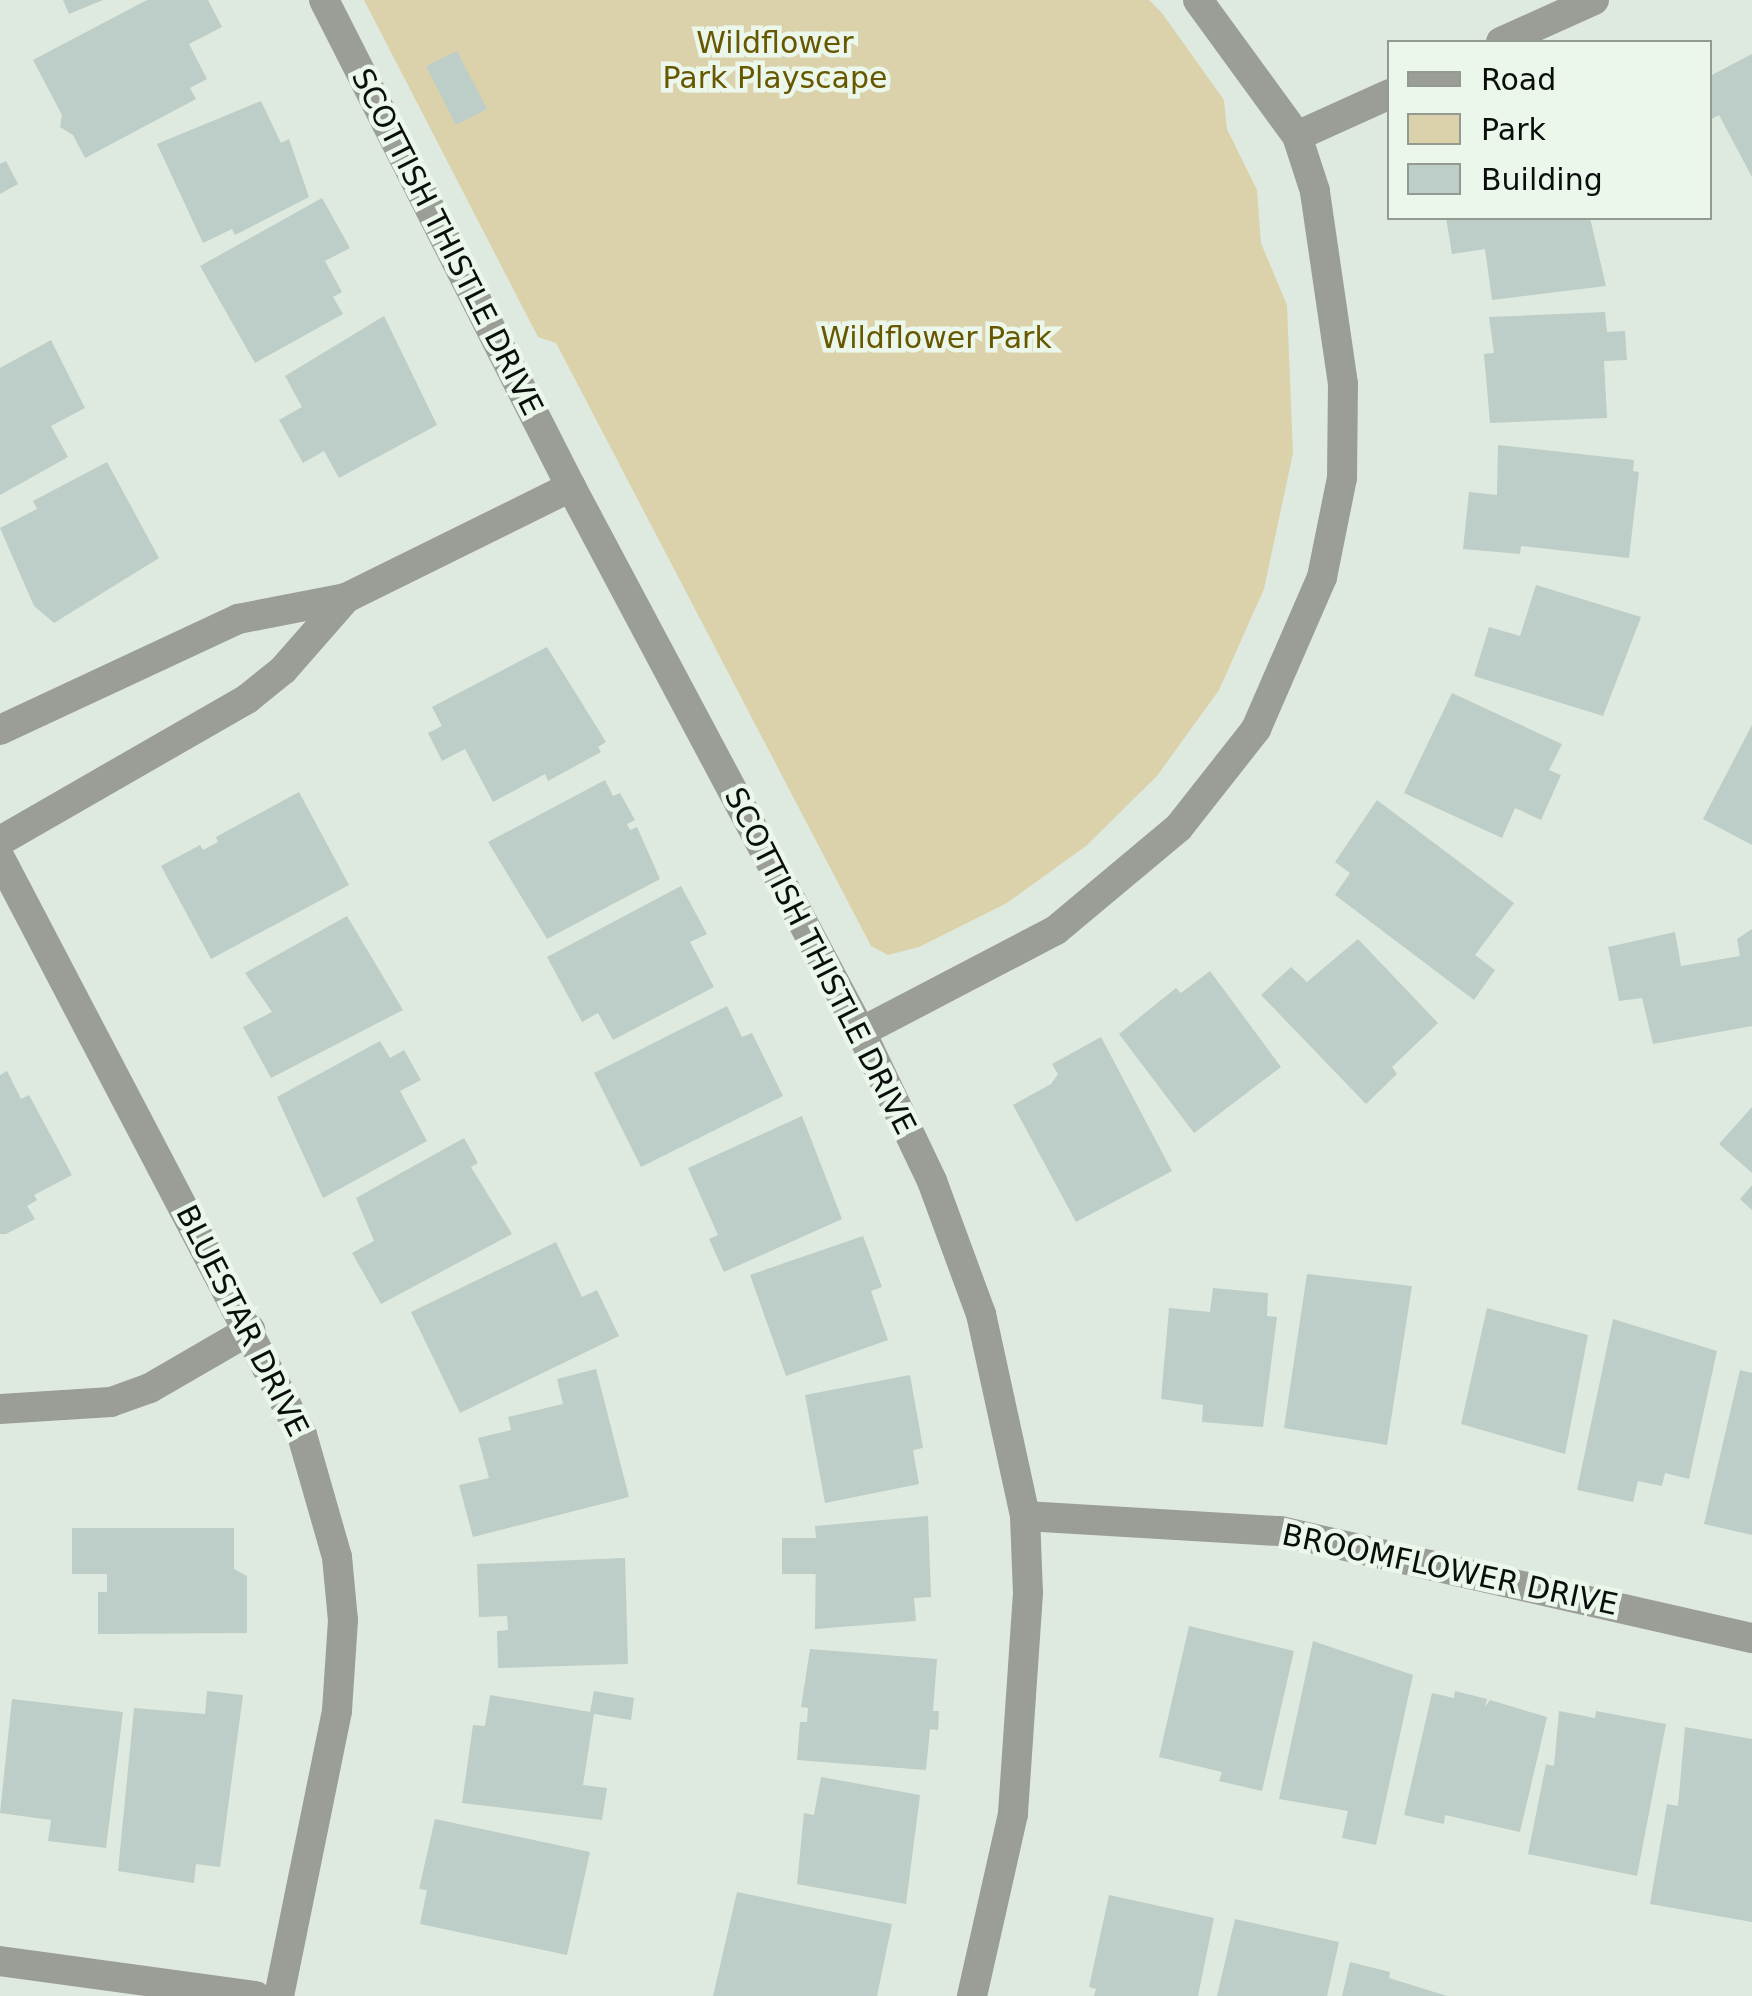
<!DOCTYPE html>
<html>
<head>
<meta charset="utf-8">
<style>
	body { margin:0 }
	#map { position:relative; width:1752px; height:1996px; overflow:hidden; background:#deeadf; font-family:"DejaVu Sans",sans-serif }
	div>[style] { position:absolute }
	.green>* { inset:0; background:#dbd2ac }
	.building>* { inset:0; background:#bdcdc7 }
	.minor>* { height:30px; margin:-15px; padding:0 15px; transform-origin:15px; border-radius:15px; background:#9b9d97 }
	span { translate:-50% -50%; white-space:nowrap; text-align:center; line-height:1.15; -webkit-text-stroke:9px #ecf7ec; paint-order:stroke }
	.park-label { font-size:30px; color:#675700 }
	.street-label { font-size:30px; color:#0b0f0c }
	.legend { position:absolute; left:1387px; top:40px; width:325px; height:180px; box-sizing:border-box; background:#ecf7ec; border:2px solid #929a92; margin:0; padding:12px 18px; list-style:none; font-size:30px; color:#0b0f0c }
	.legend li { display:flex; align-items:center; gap:20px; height:50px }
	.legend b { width:50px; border:2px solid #929a92 }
</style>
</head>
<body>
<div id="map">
	<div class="green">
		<div style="clip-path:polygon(364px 0,1149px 0,1162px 13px,1224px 100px,1227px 129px,1257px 190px,1261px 243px,1287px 305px,1293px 453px,1264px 589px,1219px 690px,1157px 776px,1086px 846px,1007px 903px,919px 947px,888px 955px,871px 946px,556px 343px,538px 337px)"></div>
	</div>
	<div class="building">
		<div style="clip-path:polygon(63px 0,103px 0,69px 14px)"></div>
		<div style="clip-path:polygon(147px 0,208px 0,222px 27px,189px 44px,207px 79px,190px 88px,196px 99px,85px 158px,73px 135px,60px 127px,62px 115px,33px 60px)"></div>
		<div style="clip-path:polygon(457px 51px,487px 109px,456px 125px,426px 66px)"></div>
		<div style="clip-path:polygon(1752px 54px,1752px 177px,1719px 115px,1710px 120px,1710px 76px)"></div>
		<div style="clip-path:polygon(261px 101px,281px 143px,289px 139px,309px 197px,235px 235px,232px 229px,203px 243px,157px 144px)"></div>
		<div style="clip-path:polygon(6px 161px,18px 184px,0 194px,0 164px)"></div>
		<div style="clip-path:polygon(322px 198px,350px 248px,325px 261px,342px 292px,333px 297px,343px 314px,255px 363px,200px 266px)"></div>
		<div style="clip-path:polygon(1446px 218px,1590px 218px,1606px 286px,1492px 300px,1485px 249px,1452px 254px)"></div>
		<div style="clip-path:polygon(1605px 312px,1607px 332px,1625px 331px,1627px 360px,1604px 361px,1607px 418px,1490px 423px,1484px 354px,1494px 353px,1489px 317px)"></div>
		<div style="clip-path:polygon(384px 316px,437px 425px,339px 478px,324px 451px,303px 463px,279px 420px,302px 407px,285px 376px)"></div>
		<div style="clip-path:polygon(51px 340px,85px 408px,51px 426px,68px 457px,0 495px,0 368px)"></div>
		<div style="clip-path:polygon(1498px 445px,1634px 460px,1633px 471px,1639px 472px,1629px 558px,1521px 546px,1520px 554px,1463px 549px,1469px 492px,1497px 495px)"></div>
		<div style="clip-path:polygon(107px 462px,159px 558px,54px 623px,34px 606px,0 528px,37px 509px,33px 501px)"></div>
		<div style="clip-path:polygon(1536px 585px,1641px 617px,1603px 716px,1474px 676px,1489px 627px,1520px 636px)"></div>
		<div style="clip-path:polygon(547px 647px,606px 742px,598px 747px,601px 752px,548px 781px,545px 774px,493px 802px,465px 749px,442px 761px,428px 733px,442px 726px,432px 707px)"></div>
		<div style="clip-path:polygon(1452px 693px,1562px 744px,1549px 770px,1561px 775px,1541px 820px,1515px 808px,1502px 838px,1404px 793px)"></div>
		<div style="clip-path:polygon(1752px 725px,1752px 845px,1703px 819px)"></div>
		<div style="clip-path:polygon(605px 780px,613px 796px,620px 793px,635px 820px,627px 824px,630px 830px,637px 827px,660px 879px,547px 939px,488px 842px)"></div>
		<div style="clip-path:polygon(299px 792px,349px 885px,211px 959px,161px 866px,200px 845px,203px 850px,218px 842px,216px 837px)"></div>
		<div style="clip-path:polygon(1377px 800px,1514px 903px,1475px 955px,1495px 970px,1474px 1000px,1335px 895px,1350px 873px,1335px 862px)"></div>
		<div style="clip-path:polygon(681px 886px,707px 934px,690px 942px,714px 987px,613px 1040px,598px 1013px,582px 1022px,547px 957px)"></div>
		<div style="clip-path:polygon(347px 916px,403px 1010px,271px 1078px,243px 1027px,272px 1012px,245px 973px)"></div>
		<div style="clip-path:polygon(1752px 929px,1752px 1026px,1653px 1044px,1642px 998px,1619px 1001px,1608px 947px,1675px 932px,1681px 966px,1740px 956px,1737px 939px)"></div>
		<div style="clip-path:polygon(1358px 939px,1438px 1023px,1392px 1067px,1397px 1074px,1366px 1104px,1261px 995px,1291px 967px,1307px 982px)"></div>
		<div style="clip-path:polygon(1210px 971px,1281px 1067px,1194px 1133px,1119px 1034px,1176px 988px,1181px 993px)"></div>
		<div style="clip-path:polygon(727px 1006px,742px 1037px,752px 1033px,783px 1096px,641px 1167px,594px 1073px)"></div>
		<div style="clip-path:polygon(1101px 1037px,1172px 1171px,1076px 1222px,1013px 1105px,1051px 1084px,1058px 1074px,1052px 1064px)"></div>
		<div style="clip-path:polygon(380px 1041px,390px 1058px,404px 1050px,421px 1080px,400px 1091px,427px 1141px,323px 1198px,277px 1097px)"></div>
		<div style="clip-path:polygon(7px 1071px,21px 1099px,29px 1095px,72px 1175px,34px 1195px,37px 1200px,27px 1206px,35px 1219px,6px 1234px,0 1234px,0 1075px)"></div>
		<div style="clip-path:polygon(1752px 1107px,1752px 1173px,1719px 1144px)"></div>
		<div style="clip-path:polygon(802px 1116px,842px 1219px,724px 1272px,709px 1239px,718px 1235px,688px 1168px)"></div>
		<div style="clip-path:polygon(464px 1138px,478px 1163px,471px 1167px,512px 1234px,381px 1304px,352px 1253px,374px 1241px,356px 1198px)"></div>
		<div style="clip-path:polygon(1752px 1185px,1752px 1210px,1740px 1199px)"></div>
		<div style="clip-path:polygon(863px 1236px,882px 1287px,871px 1291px,888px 1340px,786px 1376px,750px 1275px)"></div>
		<div style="clip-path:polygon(556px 1242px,582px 1297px,597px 1290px,619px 1336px,460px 1413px,411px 1312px)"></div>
		<div style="clip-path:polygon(1307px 1274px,1412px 1286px,1387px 1445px,1284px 1428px)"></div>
		<div style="clip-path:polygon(1213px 1288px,1268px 1293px,1267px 1316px,1277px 1317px,1263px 1427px,1202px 1422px,1203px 1405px,1161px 1399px,1169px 1308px,1210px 1312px)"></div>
		<div style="clip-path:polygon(1487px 1308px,1588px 1335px,1565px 1454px,1461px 1424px)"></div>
		<div style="clip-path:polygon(1613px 1319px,1717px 1351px,1689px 1479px,1665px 1473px,1662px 1486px,1638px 1481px,1633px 1502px,1577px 1490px)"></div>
		<div style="clip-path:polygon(596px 1369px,629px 1497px,473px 1537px,459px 1485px,489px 1478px,478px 1438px,511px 1430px,508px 1417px,563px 1404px,557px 1379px)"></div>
		<div style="clip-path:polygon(1740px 1370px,1752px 1373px,1752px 1535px,1704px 1524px)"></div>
		<div style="clip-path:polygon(910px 1375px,923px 1448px,913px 1450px,919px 1484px,825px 1503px,805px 1395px)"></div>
		<div style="clip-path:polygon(928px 1516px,931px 1597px,914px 1598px,916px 1621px,815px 1629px,816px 1545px,816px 1574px,782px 1574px,782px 1538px,816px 1538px,815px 1526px)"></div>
		<div style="clip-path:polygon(72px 1528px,234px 1528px,234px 1569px,247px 1576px,247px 1633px,98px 1634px,98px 1592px,107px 1592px,107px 1574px,72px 1574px)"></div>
		<div style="clip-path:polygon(625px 1558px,628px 1664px,498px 1668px,497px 1631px,508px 1630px,507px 1616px,479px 1617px,477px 1564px)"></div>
		<div style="clip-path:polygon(1189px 1626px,1294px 1651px,1262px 1791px,1219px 1781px,1222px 1772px,1159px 1757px)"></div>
		<div style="clip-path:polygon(1313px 1641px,1413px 1675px,1376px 1845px,1342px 1838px,1348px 1811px,1279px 1799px)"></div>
		<div style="clip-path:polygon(810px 1649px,937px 1659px,933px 1711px,939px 1711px,938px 1730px,930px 1729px,926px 1770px,797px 1760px,800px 1722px,807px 1722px,808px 1708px,801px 1707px)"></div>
		<div style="clip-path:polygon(207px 1691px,243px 1695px,220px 1867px,196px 1864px,194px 1883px,118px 1871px,134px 1708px,205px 1714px)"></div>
		<div style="clip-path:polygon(594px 1691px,634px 1698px,631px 1720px,594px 1714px,583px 1785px,607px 1788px,602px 1820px,462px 1803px,473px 1725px,485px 1726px,490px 1695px,590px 1712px)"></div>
		<div style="clip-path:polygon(1455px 1691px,1487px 1699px,1485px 1707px,1490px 1700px,1547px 1717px,1520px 1832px,1445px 1815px,1444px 1824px,1404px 1815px,1432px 1693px,1454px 1698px)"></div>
		<div style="clip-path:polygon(12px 1699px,123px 1712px,106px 1848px,48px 1841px,51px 1820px,0 1813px)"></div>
		<div style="clip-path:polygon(1559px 1711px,1595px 1718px,1596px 1711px,1666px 1724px,1637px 1876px,1528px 1854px,1546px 1764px,1554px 1766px)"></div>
		<div style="clip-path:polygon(1685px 1727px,1752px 1739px,1752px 1922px,1650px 1904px,1667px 1804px,1678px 1806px)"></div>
		<div style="clip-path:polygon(821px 1777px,920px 1795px,906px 1904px,797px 1884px,804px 1813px,814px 1815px)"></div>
		<div style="clip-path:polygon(435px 1819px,590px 1852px,567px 1955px,420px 1924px,427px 1890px,419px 1889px)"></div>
		<div style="clip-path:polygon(737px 1892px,892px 1924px,877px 1996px,713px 1996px)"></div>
		<div style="clip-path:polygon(1109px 1895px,1214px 1918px,1198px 1996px,1094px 1996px,1096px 1989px,1089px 1987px)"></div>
		<div style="clip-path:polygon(1235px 1919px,1339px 1942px,1327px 1996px,1217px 1996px)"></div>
		<div style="clip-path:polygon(1350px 1962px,1390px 1972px,1389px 1978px,1447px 1996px,1342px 1996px)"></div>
	</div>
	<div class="minor">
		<div style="left:324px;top:0;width:546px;rotate:63.11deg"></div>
		<div style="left:571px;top:487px;width:617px;rotate:61.98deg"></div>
		<div style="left:861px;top:1032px;width:165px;rotate:64.5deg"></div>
		<div style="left:932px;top:1181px;width:142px;rotate:69.8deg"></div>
		<div style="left:981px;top:1314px;width:207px;rotate:77.7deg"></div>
		<div style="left:1025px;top:1516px;width:77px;rotate:87.8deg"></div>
		<div style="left:1028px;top:1593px;width:222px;rotate:93.9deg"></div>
		<div style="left:1013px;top:1814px;width:187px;rotate:102.7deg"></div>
		<div style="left:1501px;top:42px;width:102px;rotate:-24.3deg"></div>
		<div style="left:1297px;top:136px;width:102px;rotate:-24.3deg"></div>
		<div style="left:0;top:730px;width:263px;rotate:-25deg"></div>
		<div style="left:238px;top:619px;width:110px;rotate:-11deg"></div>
		<div style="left:346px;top:598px;width:251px;rotate:-26.3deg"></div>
		<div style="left:0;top:841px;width:285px;rotate:-29.9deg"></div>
		<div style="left:247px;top:699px;width:46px;rotate:-38.9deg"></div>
		<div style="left:283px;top:670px;width:96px;rotate:-48.8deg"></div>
		<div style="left:0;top:858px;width:651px;rotate:62.37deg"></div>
		<div style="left:302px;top:1435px;width:127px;rotate:74deg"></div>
		<div style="left:337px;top:1557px;width:63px;rotate:84.6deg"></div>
		<div style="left:343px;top:1620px;width:91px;rotate:93.8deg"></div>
		<div style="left:337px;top:1711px;width:291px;rotate:101.5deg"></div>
		<div style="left:861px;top:1032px;width:220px;rotate:-27.6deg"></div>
		<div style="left:1056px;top:930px;width:160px;rotate:-39.9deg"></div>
		<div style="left:1179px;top:827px;width:125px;rotate:-51.8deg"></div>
		<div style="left:1256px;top:729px;width:166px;rotate:-66.5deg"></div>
		<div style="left:1322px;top:577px;width:101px;rotate:-78.6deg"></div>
		<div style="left:1342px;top:478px;width:94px;rotate:-89.4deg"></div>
		<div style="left:1343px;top:384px;width:195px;rotate:-98.3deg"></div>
		<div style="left:1315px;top:191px;width:58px;rotate:-108.1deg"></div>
		<div style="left:1297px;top:136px;width:168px;rotate:-126.1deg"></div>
		<div style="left:0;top:1409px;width:111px;rotate:-3.6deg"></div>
		<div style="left:111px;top:1402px;width:41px;rotate:-19.7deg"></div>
		<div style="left:150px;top:1388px;width:116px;rotate:-30.1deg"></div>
		<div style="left:1025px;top:1516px;width:255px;rotate:3.4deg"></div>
		<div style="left:1280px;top:1531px;width:484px;rotate:12.8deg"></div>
		<div style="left:0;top:1961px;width:258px;rotate:7.8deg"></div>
	</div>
	<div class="park-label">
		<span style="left:775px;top:60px">Wildflower<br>Park Playscape</span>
		<span style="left:936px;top:338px">Wildflower Park</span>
	</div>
	<div class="street-label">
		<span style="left:447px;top:242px;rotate:63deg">SCOTTISH THISTLE DRIVE</span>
		<span style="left:820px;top:961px;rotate:63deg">SCOTTISH THISTLE DRIVE</span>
		<span style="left:242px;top:1321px;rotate:63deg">BLUESTAR DRIVE</span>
		<span style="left:1450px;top:1570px;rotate:12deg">BROOMFLOWER DRIVE</span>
	</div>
	<ul class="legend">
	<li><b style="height:12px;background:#9b9d97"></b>Road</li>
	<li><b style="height:28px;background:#dbd2ac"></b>Park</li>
	<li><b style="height:28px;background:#bdcdc7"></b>Building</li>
	</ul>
</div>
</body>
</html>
